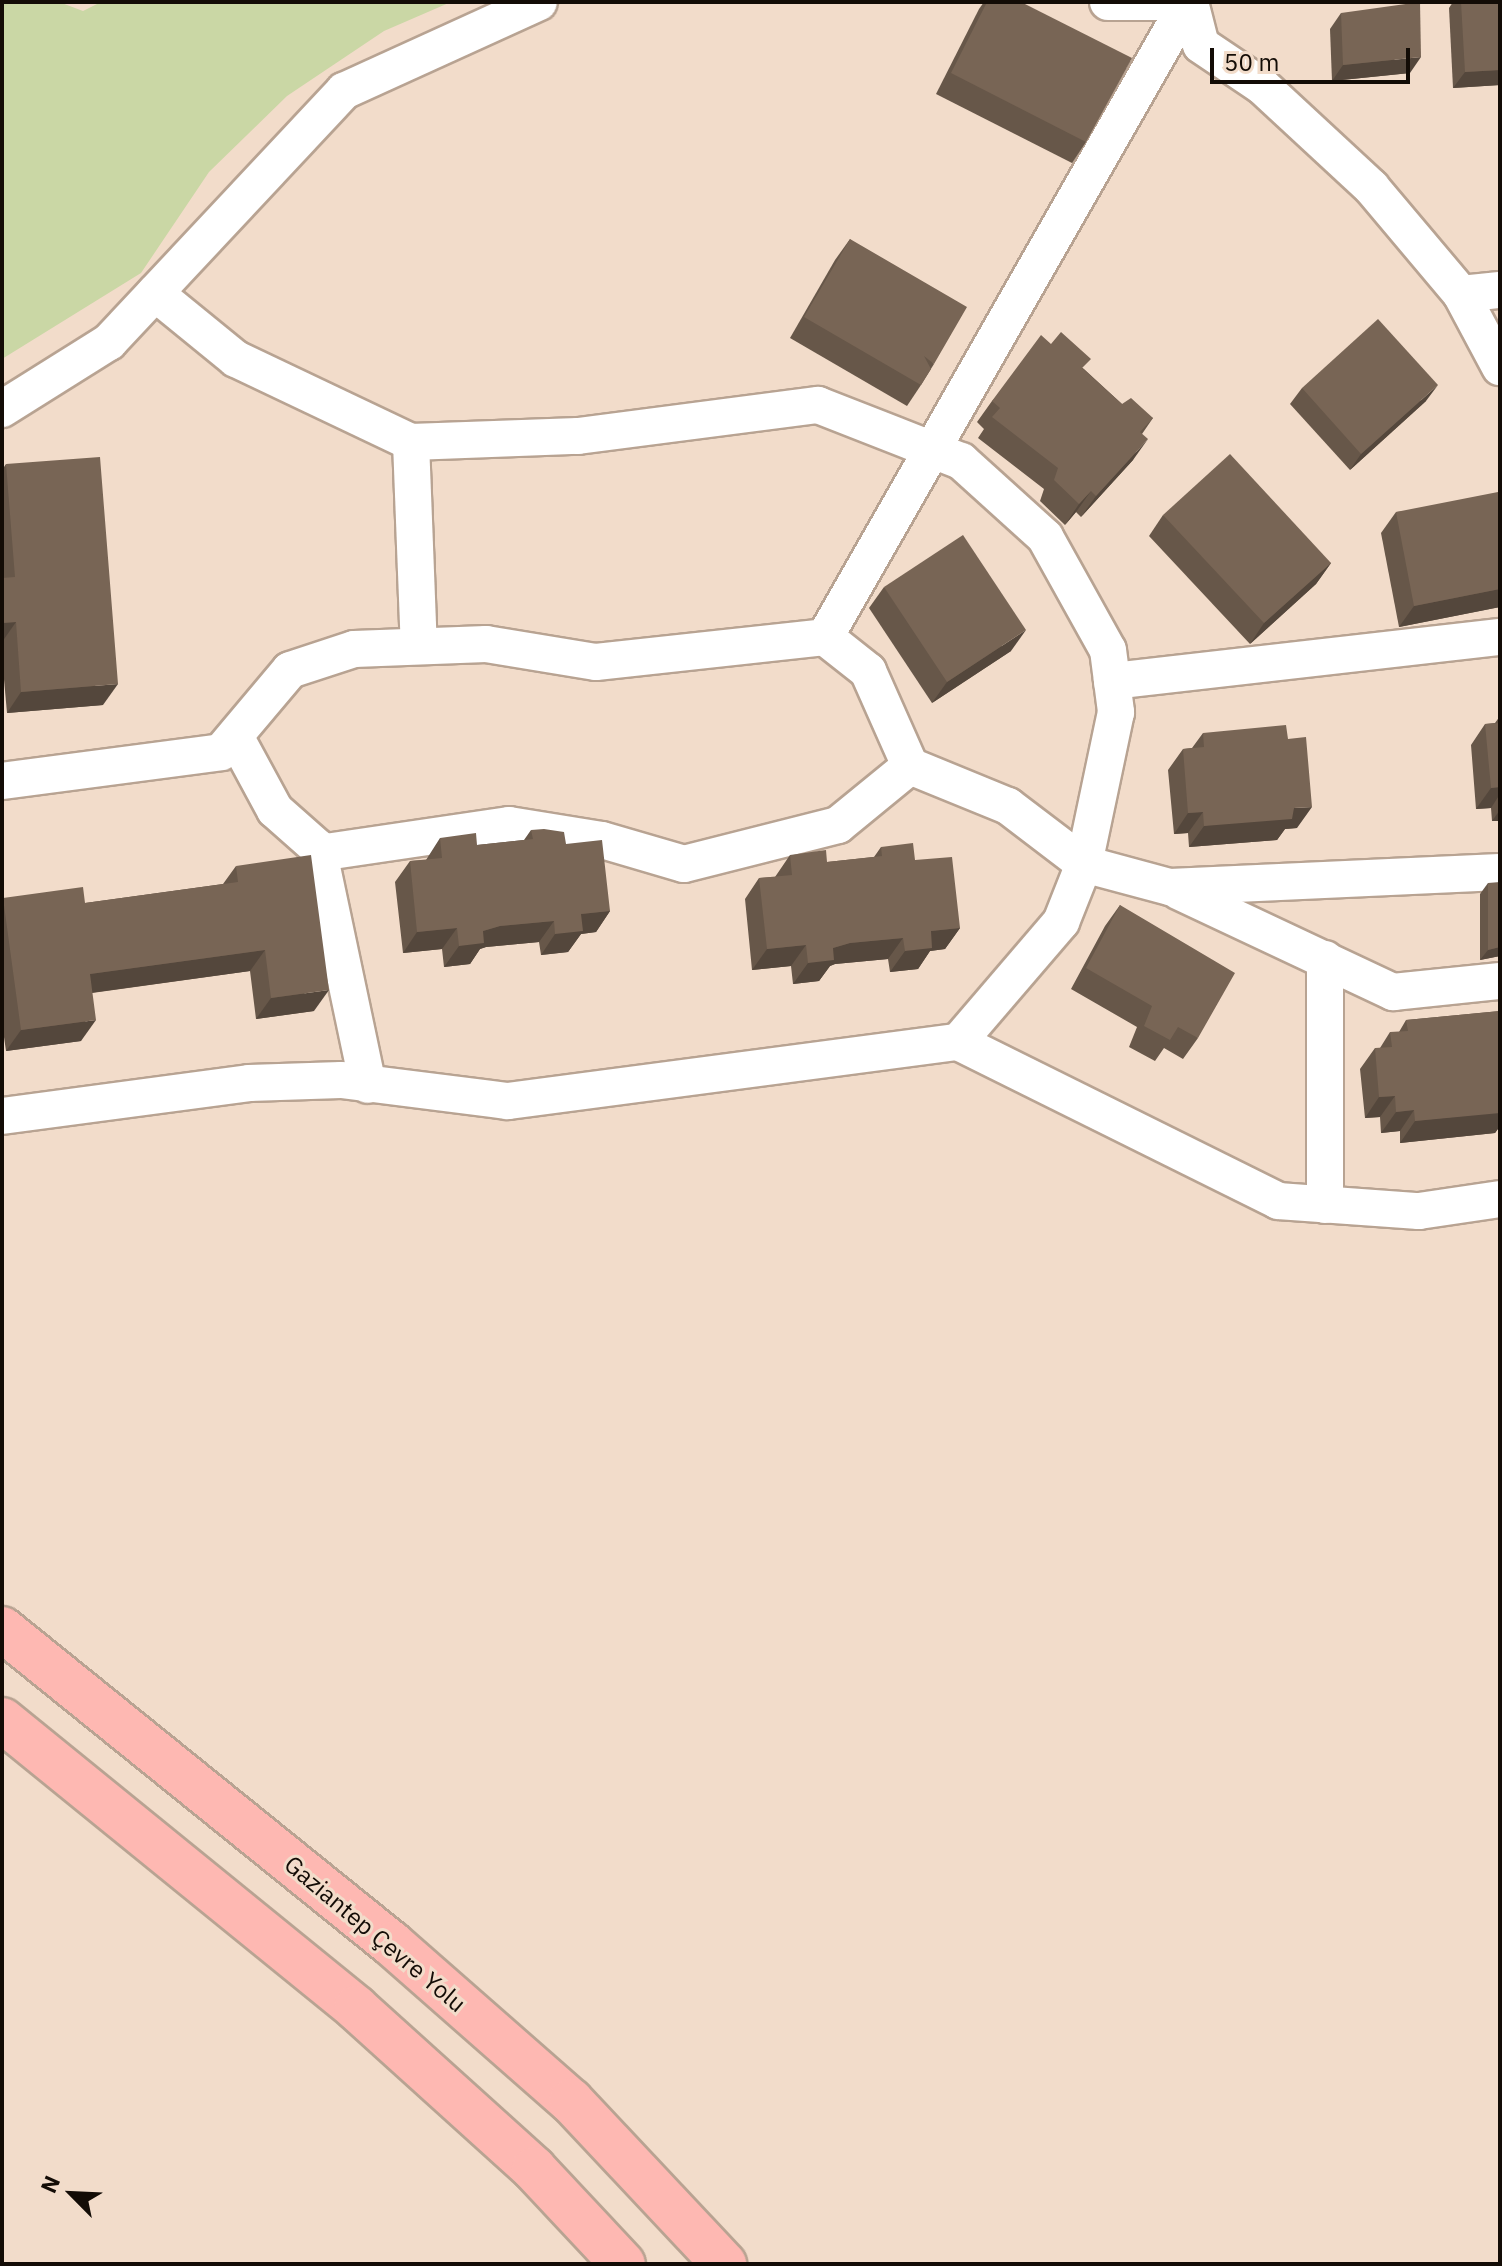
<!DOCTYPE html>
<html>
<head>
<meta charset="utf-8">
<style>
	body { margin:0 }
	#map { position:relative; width:1502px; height:2266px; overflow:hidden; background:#f2dcca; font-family:"IBM Plex Sans",sans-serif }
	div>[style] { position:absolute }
	.green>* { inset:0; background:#cad7a5 }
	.roads { filter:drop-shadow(2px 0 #b8a392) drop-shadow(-2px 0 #b8a392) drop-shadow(0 2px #b8a392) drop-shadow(0 -2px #b8a392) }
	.minor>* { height:36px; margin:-18px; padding:0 18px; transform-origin:18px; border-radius:18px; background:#fff }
	.highway>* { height:44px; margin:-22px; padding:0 22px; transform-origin:22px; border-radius:22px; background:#feb8b2 }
	.wall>* { inset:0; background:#675749 }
	.shaded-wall>* { inset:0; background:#54473c }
	.building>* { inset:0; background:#786555 }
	span { translate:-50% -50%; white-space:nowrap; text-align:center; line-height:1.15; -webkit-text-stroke:6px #f2dcca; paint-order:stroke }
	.street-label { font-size:24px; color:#130c06 }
	.frame { position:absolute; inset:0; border:4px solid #130c06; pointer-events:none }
	.north { position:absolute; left:32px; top:2154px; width:80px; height:80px; -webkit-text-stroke:6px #f2dcca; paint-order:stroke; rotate:294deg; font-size:22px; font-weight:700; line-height:32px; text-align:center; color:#130c06 }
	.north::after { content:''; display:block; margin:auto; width:28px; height:36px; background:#130c06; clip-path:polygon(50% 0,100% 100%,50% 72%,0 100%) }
	.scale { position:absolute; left:1210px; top:48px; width:200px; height:36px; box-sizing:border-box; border:4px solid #130c06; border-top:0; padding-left:10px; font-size:24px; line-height:28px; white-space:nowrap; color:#130c06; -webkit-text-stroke:6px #f2dcca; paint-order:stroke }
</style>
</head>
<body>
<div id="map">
	<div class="green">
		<div style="clip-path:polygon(2px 2px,59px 2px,83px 11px,101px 2px,451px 2px,384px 31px,287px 96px,209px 172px,141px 273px,2px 359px)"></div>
	</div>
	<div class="roads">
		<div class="minor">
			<div style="left:1108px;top:2px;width:58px"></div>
			<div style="left:1190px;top:2px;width:44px;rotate:75.7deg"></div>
			<div style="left:1201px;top:45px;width:73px;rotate:33.9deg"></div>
			<div style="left:1262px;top:86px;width:149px;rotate:42.8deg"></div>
			<div style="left:1371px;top:187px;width:140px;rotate:49.9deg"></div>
			<div style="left:1461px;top:294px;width:83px;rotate:61.9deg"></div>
			<div style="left:155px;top:293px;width:104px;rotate:39.2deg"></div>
			<div style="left:236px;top:359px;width:194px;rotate:25.4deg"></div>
			<div style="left:411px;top:442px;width:167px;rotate:-2.1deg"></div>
			<div style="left:578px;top:436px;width:242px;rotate:-7.4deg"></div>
			<div style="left:818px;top:405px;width:154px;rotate:21.4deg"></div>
			<div style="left:961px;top:461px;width:113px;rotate:42.1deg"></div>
			<div style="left:1045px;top:537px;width:129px;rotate:60.9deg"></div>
			<div style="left:1108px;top:650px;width:63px;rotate:82.6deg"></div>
			<div style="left:1116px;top:712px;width:155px;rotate:101.9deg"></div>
			<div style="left:1084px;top:864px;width:62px;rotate:111.6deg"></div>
			<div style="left:1061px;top:922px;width:158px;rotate:130.6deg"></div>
			<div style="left:1461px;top:294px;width:39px;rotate:-6deg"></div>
			<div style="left:2px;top:409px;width:126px;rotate:-32.1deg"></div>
			<div style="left:109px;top:342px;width:344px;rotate:-46.9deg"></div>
			<div style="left:344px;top:91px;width:214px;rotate:-24.5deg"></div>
			<div style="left:411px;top:442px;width:204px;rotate:87.8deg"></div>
			<div style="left:825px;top:637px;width:55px;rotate:38.3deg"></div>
			<div style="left:868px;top:671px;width:104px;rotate:66.1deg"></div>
			<div style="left:1112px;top:681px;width:390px;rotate:-6.5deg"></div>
			<div style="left:236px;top:738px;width:82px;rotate:61.6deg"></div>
			<div style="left:275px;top:810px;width:57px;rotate:41.5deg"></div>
			<div style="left:318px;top:848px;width:242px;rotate:78.1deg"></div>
			<div style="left:2px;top:781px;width:221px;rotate:-7.5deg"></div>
			<div style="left:221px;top:752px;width:107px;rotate:-49.9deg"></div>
			<div style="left:290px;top:670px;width:67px;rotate:-18.2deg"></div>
			<div style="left:354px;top:649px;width:132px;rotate:-2.2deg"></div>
			<div style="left:486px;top:644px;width:111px;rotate:9.3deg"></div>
			<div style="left:596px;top:662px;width:230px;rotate:-6.2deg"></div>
			<div style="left:825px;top:637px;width:731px;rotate:-60.25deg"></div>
			<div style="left:319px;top:853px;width:192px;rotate:-8.4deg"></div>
			<div style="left:509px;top:825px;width:94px;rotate:9.2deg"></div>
			<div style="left:602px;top:840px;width:85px;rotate:16.3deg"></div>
			<div style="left:684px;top:864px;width:159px;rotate:-14.2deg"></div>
			<div style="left:838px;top:825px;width:93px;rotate:-39.3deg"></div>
			<div style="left:910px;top:766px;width:106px;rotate:22.2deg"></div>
			<div style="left:1008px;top:806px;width:96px;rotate:37.3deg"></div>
			<div style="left:1084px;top:864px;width:89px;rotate:15deg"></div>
			<div style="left:1170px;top:887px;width:330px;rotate:-2.6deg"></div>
			<div style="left:1178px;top:891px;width:238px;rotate:25.2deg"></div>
			<div style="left:1393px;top:992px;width:108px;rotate:-5.9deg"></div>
			<div style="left:1325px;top:959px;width:246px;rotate:90deg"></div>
			<div style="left:2px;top:1116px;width:249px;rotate:-7.6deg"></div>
			<div style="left:249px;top:1083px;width:92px;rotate:-1.9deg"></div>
			<div style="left:341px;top:1080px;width:168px;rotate:7.2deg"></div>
			<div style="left:508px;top:1101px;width:454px;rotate:-7.5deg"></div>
			<div style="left:958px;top:1042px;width:357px;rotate:26.4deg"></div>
			<div style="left:1278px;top:1201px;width:141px;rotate:4.1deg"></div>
			<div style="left:1419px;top:1211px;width:82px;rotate:-8.4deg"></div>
		</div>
		<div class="highway">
			<div style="left:2px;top:1629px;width:501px;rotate:38.93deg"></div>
			<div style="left:392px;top:1944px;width:238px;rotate:41.3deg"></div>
			<div style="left:571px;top:2101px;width:224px;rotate:46.8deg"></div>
			<div style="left:2px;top:1720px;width:456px;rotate:39.1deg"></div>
			<div style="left:356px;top:2008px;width:240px;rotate:42.1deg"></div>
			<div style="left:534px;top:2169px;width:130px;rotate:46.9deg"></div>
		</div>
	</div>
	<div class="wall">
		<div style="clip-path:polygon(984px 2px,1021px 2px,1086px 142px,1072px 163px,936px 94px,979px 9px)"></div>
		<div style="clip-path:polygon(1453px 2px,1500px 2px,1500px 85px,1453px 88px,1449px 8px)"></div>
		<div style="clip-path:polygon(1341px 13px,1410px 73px,1332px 81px,1330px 29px)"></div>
		<div style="clip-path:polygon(850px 239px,934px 364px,921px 385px,907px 406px,790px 338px,835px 260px)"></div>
		<div style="clip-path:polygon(1051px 344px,1084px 369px,1122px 404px,1153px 418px,1142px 434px,1133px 460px,1081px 517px,1076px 512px,1065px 525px,1040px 501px,1044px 489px,978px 438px,984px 429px,977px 422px,992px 401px)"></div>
		<div style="clip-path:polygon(1302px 388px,1426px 401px,1350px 470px,1290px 404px)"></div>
		<div style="clip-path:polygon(6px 464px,103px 705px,7px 713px,2px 657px,2px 470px)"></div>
		<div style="clip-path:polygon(1500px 502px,1500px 607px,1399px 627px,1381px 533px,1396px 512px)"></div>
		<div style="clip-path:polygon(1163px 515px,1331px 563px,1316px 584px,1250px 644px,1149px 536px)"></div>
		<div style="clip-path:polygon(884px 587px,1011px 651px,932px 703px,869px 608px)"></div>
		<div style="clip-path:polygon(1500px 716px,1500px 821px,1492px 821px,1491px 808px,1476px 809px,1471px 745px,1485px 724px,1495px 723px)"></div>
		<div style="clip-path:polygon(1203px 733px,1297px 828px,1285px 829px,1277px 840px,1189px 847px,1188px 833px,1174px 834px,1168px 770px,1183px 749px,1192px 748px)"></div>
		<div style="clip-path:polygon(531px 830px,566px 844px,610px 911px,596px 932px,581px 934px,568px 952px,541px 955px,539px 942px,486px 947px,480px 949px,470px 964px,444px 967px,442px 949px,403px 953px,395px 882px,410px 861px,426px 860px,440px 838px,477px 845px,524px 840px)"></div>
		<div style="clip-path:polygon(881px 847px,915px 860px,960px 928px,945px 949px,930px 951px,918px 969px,890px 972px,888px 959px,835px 964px,830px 966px,819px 981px,793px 984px,791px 966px,752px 970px,745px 899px,759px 878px,775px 877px,790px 855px,827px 862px,874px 857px)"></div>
		<div style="clip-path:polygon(236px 866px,314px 1011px,256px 1019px,250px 971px,92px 993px,81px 1041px,6px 1051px,2px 1023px,3px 898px,85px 903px,223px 884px)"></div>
		<div style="clip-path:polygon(1488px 883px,1500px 956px,1480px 960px,1480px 894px)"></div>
		<div style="clip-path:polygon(1120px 905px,1198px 1038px,1183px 1059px,1164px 1048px,1155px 1061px,1129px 1047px,1137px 1027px,1071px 989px,1105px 926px)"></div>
		<div style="clip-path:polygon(1500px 1011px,1500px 1126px,1495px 1133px,1400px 1143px,1400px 1131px,1381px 1133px,1380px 1117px,1365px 1118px,1360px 1069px,1375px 1048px,1380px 1048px,1390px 1032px,1399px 1032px,1406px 1020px)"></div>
	</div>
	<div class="shaded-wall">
		<div style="clip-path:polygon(1421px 57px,1410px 73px,1332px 81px,1343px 65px)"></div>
		<div style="clip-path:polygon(1500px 70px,1500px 85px,1453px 88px,1465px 72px)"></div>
		<div style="clip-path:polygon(1438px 385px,1426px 401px,1350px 470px,1361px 454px)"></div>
		<div style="clip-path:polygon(1148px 439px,1133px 460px,1081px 517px,1096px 496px)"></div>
		<div style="clip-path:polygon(1091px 491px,1076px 512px,1065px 525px,1079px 504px)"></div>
		<div style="clip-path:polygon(1331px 563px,1316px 584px,1250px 644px,1264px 623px)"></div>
		<div style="clip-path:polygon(1500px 589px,1500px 607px,1399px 627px,1414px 606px)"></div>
		<div style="clip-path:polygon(16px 622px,2px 642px,2px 623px)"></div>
		<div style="clip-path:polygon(1026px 630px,1011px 651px,932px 703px,947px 682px)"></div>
		<div style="clip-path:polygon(118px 684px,103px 705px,7px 713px,21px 692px)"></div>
		<div style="clip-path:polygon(1500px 787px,1500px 794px,1491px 808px,1476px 809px,1491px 788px)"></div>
		<div style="clip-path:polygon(1312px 807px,1297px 828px,1285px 829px,1277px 840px,1189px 847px,1204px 826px,1294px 808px)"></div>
		<div style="clip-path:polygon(1500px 810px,1500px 821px,1492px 821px)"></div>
		<div style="clip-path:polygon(1203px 812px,1188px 833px,1174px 834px,1188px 813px)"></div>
		<div style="clip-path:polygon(610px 911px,596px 932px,581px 934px,568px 952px,541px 955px,555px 934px,581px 914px)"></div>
		<div style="clip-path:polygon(554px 921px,539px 942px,486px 947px,480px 949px,470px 964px,444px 967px,459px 946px,483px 931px,500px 926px)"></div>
		<div style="clip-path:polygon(457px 928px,442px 949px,403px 953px,417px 932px)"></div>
		<div style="clip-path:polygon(960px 928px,945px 949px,930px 951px,918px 969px,890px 972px,905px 951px,931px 931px)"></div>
		<div style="clip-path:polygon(903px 938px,888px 959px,835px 964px,830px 966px,819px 981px,793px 984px,808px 963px,833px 948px,850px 943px)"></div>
		<div style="clip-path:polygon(806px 945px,791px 966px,752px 970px,767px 949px)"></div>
		<div style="clip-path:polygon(1500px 947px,1500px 956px,1480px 960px,1488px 950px)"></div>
		<div style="clip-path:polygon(265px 950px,250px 971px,75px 995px,90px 974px)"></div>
		<div style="clip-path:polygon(329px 990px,314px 1011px,256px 1019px,271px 998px)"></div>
		<div style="clip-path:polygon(96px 1020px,81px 1041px,6px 1051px,21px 1030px)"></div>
		<div style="clip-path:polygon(1395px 1096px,1380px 1117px,1365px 1118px,1379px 1097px)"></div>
		<div style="clip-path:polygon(1414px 1110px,1400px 1131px,1381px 1133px,1396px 1112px)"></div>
		<div style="clip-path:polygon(1500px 1112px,1500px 1126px,1495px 1133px,1400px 1143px,1415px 1121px)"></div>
	</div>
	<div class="building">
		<div style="clip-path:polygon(987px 2px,1021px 2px,1132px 58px,1086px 142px,951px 73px)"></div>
		<div style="clip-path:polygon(1420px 2px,1421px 57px,1343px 65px,1341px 13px)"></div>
		<div style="clip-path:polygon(1461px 2px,1500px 2px,1500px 70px,1465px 72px)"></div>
		<div style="clip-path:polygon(850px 239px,967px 307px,934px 364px,924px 356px,931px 369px,921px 385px,804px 317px)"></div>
		<div style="clip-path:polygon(1378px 319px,1438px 385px,1361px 454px,1302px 388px)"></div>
		<div style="clip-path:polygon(1061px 332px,1091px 359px,1082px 368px,1122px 404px,1131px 398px,1153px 418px,1140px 432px,1148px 439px,1096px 496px,1091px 491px,1079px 504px,1054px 480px,1058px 468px,992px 417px,1000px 408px,992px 401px,1041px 335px,1051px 344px)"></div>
		<div style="clip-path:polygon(1230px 454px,1331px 563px,1264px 623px,1163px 515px)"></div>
		<div style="clip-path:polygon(100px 457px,118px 684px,21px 692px,16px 622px,2px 623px,2px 578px,15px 577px,6px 464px)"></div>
		<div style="clip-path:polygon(1498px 492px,1500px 502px,1500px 589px,1414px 606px,1396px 512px)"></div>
		<div style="clip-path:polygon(963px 535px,1026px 630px,947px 682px,884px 587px)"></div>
		<div style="clip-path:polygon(1500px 723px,1500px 787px,1491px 788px,1485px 724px)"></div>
		<div style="clip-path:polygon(1286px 725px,1288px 739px,1306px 737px,1312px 807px,1294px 808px,1292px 819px,1204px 826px,1203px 812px,1188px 813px,1183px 749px,1204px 747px,1203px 733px)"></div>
		<div style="clip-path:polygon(544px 829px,564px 832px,566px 844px,602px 840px,610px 911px,581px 914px,583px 931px,555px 934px,554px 921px,500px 926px,483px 931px,484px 943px,459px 946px,457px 928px,417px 932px,410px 861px,442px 858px,440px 838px,476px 833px,477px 845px,533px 839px,531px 830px)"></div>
		<div style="clip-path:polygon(913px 843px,915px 860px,952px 857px,960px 928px,931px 931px,932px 948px,905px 951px,903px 938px,850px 943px,833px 948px,834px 960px,808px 963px,806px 945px,767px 949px,759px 878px,792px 875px,790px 855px,826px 850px,827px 862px,882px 856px,881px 847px)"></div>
		<div style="clip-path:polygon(311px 855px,329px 990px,271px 998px,265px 950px,90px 974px,96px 1020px,21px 1030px,3px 898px,83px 887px,85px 903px,238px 882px,236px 866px)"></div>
		<div style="clip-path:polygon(1500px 882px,1500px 947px,1488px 950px,1488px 883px)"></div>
		<div style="clip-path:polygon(1120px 905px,1235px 973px,1198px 1038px,1178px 1027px,1170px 1040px,1144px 1026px,1152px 1006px,1086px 968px)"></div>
		<div style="clip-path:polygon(1500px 1011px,1500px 1113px,1415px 1121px,1414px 1110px,1396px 1112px,1395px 1096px,1379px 1097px,1375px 1048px,1392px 1047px,1390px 1032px,1408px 1031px,1406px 1020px)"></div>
	</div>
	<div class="street-label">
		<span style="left:375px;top:1934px;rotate:40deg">Gaziantep Çevre Yolu</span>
	</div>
	<div class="frame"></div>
	<div class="north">N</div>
	<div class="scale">50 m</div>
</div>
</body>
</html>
